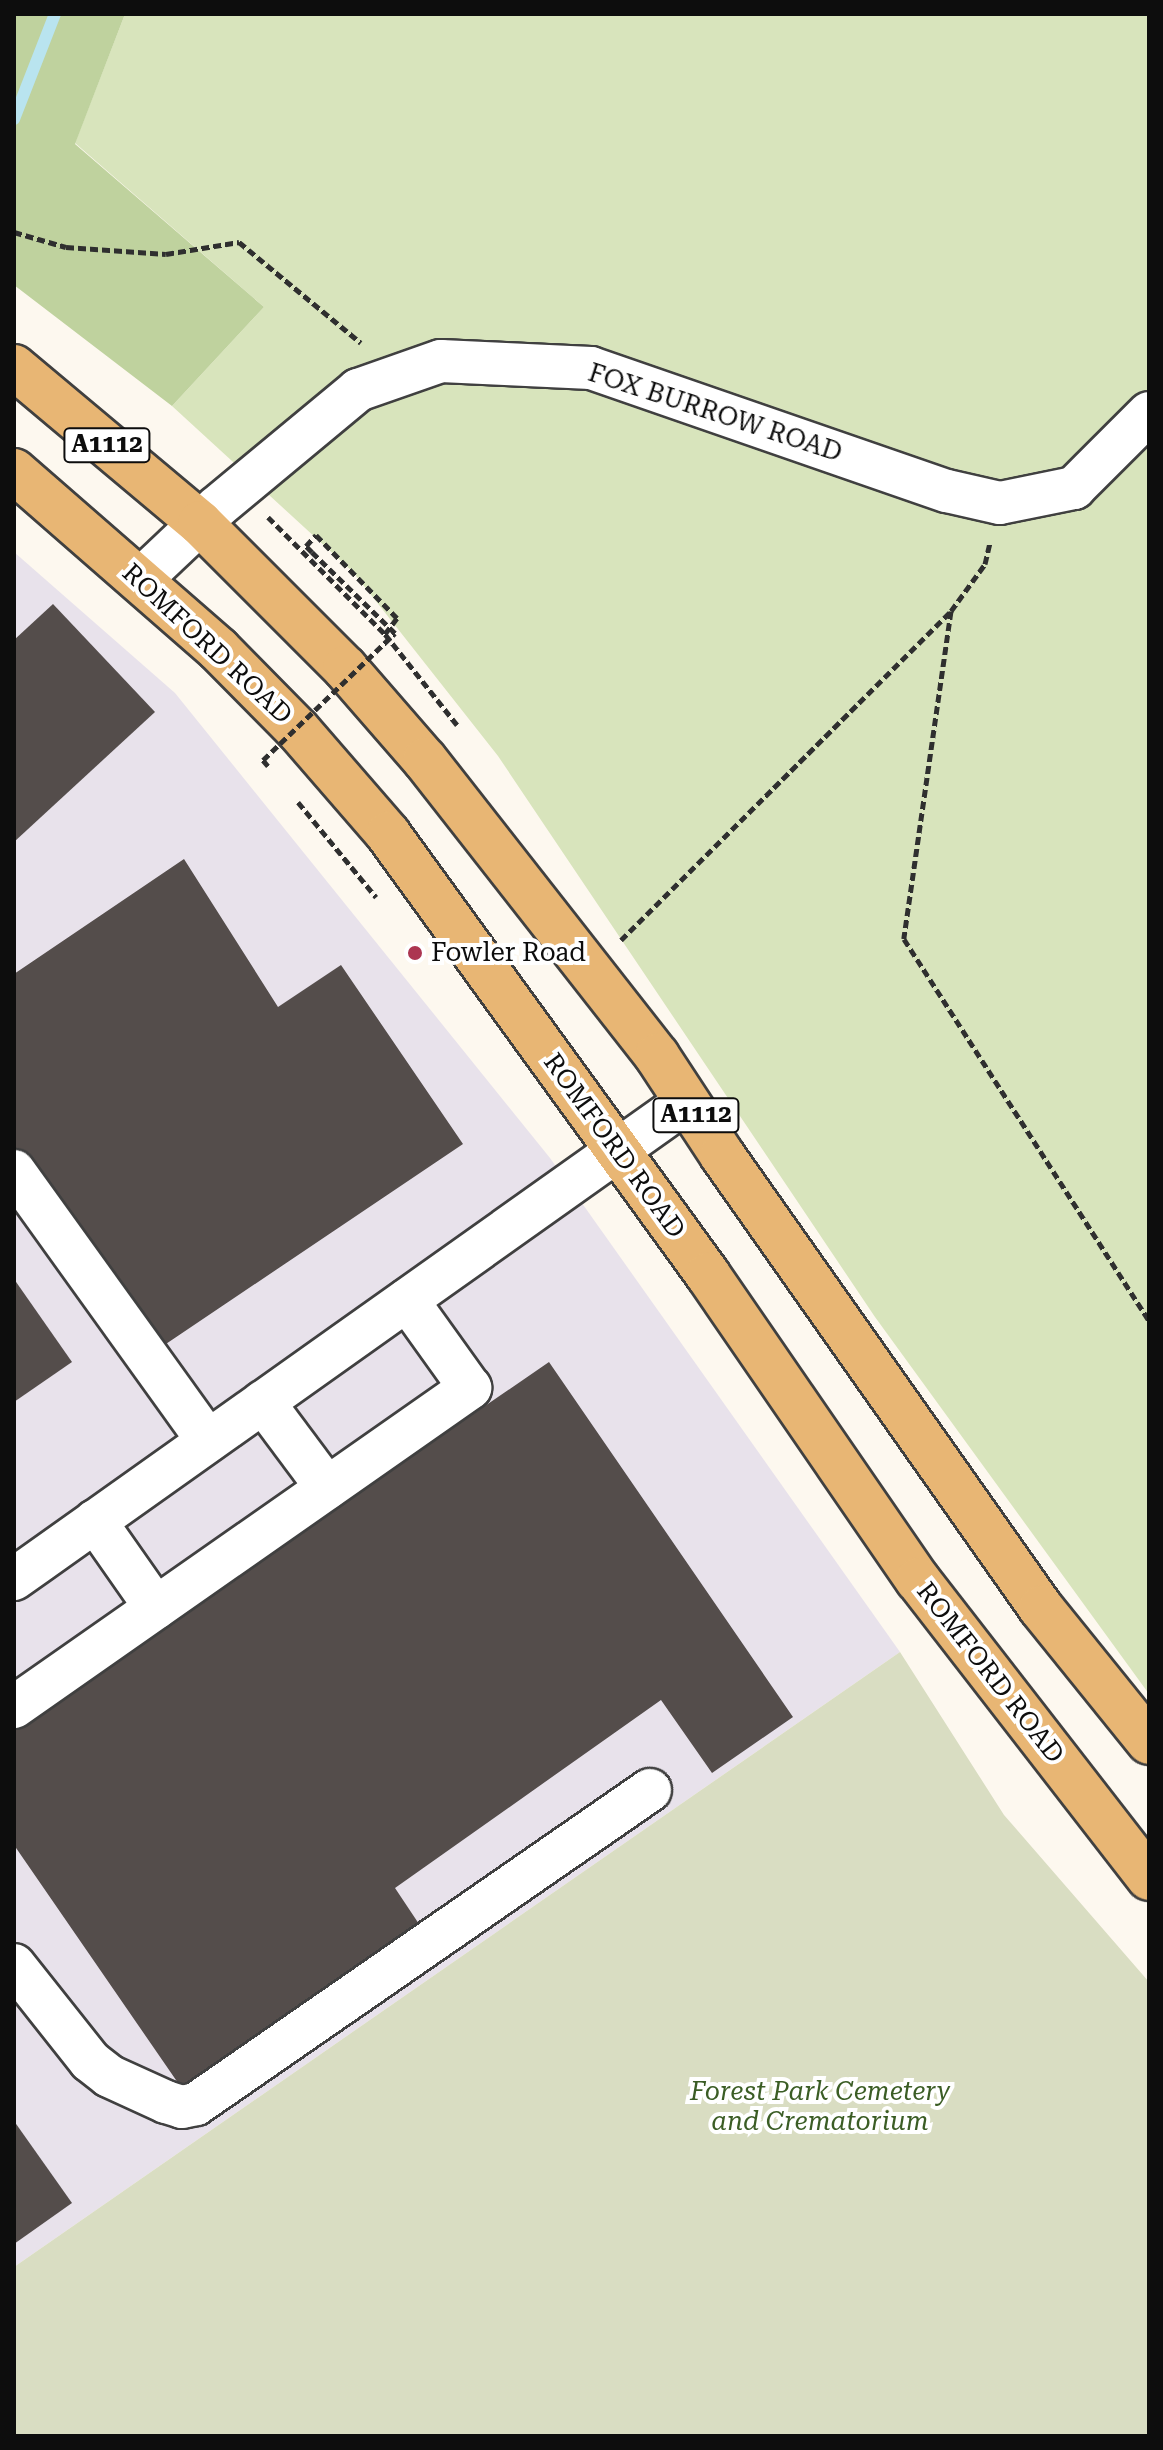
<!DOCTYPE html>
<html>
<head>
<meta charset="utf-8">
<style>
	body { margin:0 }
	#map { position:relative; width:1163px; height:2450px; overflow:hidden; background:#fdf8ef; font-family:"Roboto Serif",serif }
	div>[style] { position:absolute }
	.industrial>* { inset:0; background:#e8e2eb }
	.green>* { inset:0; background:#d8e4bc }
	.forest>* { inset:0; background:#bfd29e }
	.cemetery>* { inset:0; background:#d9ddc2 }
	.stream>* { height:12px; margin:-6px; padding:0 6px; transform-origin:6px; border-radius:6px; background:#b9e4ef }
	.building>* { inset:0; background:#544d4b }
	.path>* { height:5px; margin-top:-2.5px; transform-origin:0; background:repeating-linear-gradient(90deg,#2f2f2f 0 8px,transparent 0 12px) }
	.roads { filter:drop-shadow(2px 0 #404040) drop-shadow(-2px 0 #404040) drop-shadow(0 2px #404040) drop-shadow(0 -2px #404040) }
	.minor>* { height:42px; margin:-21px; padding:0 21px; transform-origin:21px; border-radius:21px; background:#fff }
	.major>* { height:44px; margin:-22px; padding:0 22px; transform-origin:22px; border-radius:22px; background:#e8b674 }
	.path-bridge>* { height:5px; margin-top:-2.5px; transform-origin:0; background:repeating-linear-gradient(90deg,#2f2f2f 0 8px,transparent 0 12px) }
	.dots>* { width:22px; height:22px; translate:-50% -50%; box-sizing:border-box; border:4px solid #fff; border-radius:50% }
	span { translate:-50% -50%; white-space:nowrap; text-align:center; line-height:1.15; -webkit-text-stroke:8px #fff; paint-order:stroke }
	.shield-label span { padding:2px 6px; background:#fff; border:2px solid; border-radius:6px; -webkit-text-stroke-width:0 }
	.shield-label { font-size:24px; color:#0d0d0d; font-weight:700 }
	.street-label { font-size:26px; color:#0d0d0d }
	.poi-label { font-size:26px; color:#0d0d0d }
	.left { translate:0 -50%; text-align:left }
	.park-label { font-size:26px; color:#3b5d25; font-style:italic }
	.frame { position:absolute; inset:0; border:16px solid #0d0d0d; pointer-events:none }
</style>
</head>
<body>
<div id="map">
	<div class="industrial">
		<div style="clip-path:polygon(14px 552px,175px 693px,550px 1158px,900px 1652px,14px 2267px)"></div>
	</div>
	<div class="green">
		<div style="clip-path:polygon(125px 14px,1149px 14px,1149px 1694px,875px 1317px,498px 756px,353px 572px,172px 406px,264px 307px,75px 143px)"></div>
	</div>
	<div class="forest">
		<div style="clip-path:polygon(14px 14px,125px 14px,75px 144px,264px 307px,172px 406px,14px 285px)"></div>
	</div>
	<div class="cemetery">
		<div style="clip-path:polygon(900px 1652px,1004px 1815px,1149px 1982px,1149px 2436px,14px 2436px,14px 2267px)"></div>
	</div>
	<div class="stream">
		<div style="left:14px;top:119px;width:113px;rotate:-68.7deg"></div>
	</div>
	<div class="building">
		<div style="clip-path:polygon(53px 604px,155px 712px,14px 842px,14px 640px)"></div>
		<div style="clip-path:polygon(184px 859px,278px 1007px,341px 965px,463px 1144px,154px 1352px,14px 1146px,14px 974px)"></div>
		<div style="clip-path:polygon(14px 1279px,72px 1362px,14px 1402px)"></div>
		<div style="clip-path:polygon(549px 1362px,793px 1717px,712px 1773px,661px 1700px,395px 1888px,425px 1933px,187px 2096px,14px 1845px,14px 1729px)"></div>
		<div style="clip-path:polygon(14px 2121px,72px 2203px,14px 2244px)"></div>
	</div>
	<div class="path">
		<div style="left:14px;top:232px;width:54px;rotate:16.1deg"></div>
		<div style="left:66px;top:247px;width:100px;rotate:4deg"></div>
		<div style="left:166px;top:254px;width:74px;rotate:-9.3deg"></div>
		<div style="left:239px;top:242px;width:158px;rotate:39.6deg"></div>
		<div style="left:268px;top:517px;width:165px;rotate:45deg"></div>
		<div style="left:385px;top:634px;width:116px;rotate:51.6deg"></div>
		<div style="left:312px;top:552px;width:8px;rotate:-135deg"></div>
		<div style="left:306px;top:546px;width:15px;rotate:-48deg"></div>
		<div style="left:316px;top:535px;width:116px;rotate:45.7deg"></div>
		<div style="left:397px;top:618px;width:20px;rotate:127deg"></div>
		<div style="left:951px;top:611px;width:331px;rotate:98.2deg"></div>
		<div style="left:904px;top:939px;width:453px;rotate:57.3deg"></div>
		<div style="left:298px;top:802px;width:123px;rotate:50.6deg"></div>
		<div style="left:621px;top:940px;width:466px;rotate:-44.9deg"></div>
		<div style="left:951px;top:611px;width:58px;rotate:-54.1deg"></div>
		<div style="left:985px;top:564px;width:23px;rotate:-77deg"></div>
	</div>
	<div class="roads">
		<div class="minor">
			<div style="left:141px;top:579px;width:103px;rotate:-43.4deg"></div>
			<div style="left:216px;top:508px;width:185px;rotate:-39.7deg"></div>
			<div style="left:358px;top:390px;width:88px;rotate:-19.3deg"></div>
			<div style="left:441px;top:361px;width:150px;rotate:2.7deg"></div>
			<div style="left:591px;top:368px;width:377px;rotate:19.1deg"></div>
			<div style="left:947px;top:491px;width:54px;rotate:12.8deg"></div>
			<div style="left:1000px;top:503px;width:76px;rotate:-11.5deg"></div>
			<div style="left:1074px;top:488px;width:106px;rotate:-45deg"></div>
			<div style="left:14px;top:1171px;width:332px;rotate:54.3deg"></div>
			<div style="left:263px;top:1402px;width:107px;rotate:53.3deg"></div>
			<div style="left:95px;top:1521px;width:106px;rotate:55deg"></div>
			<div style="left:14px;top:1579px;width:825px;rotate:-35.38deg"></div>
			<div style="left:14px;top:1707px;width:557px;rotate:-34.98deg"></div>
			<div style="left:470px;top:1388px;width:108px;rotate:-125.6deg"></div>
			<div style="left:14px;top:1965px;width:122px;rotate:51.6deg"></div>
			<div style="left:90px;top:2061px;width:24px;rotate:38deg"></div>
			<div style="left:109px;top:2076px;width:63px;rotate:24.5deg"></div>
			<div style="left:166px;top:2102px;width:17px;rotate:17deg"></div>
			<div style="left:182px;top:2107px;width:14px;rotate:-12deg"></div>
			<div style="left:196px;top:2104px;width:552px;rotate:-34.67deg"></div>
		</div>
		<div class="major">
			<div style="left:14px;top:367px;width:243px;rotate:40deg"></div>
			<div style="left:200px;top:523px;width:205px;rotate:45deg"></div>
			<div style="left:345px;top:668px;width:122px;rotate:49deg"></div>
			<div style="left:425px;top:760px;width:376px;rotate:51.9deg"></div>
			<div style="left:657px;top:1056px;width:118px;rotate:56.7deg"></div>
			<div style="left:722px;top:1155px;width:554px;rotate:54.85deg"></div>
			<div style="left:1041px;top:1608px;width:172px;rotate:51.1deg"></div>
			<div style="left:14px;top:471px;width:271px;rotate:41.1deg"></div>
			<div style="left:218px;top:649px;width:114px;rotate:45.4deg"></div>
			<div style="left:298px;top:730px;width:138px;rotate:49.1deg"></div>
			<div style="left:388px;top:834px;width:545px;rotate:54.03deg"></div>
			<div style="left:708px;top:1275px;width:370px;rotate:55.5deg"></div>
			<div style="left:918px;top:1580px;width:377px;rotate:52.2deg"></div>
		</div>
	</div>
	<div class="path-bridge">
		<div style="left:268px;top:766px;width:8px;rotate:-130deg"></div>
		<div style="left:263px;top:760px;width:183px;rotate:-43.9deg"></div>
		<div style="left:395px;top:633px;width:116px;rotate:-135.7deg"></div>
	</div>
	<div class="dots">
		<div style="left:415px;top:953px;background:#ac3651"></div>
	</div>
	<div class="shield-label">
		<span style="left:107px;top:445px">A1112</span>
		<span style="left:696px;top:1115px">A1112</span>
	</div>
	<div class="street-label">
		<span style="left:715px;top:413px;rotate:18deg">FOX BURROW ROAD</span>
		<span style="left:207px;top:644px;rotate:43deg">ROMFORD ROAD</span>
		<span style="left:614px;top:1146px;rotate:54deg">ROMFORD ROAD</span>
		<span style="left:990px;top:1673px;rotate:52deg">ROMFORD ROAD</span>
	</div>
	<div class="poi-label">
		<span class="left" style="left:431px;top:953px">Fowler Road</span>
	</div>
	<div class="park-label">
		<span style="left:820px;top:2107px">Forest Park Cemetery<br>and Crematorium</span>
	</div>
	<div class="frame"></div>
</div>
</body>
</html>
